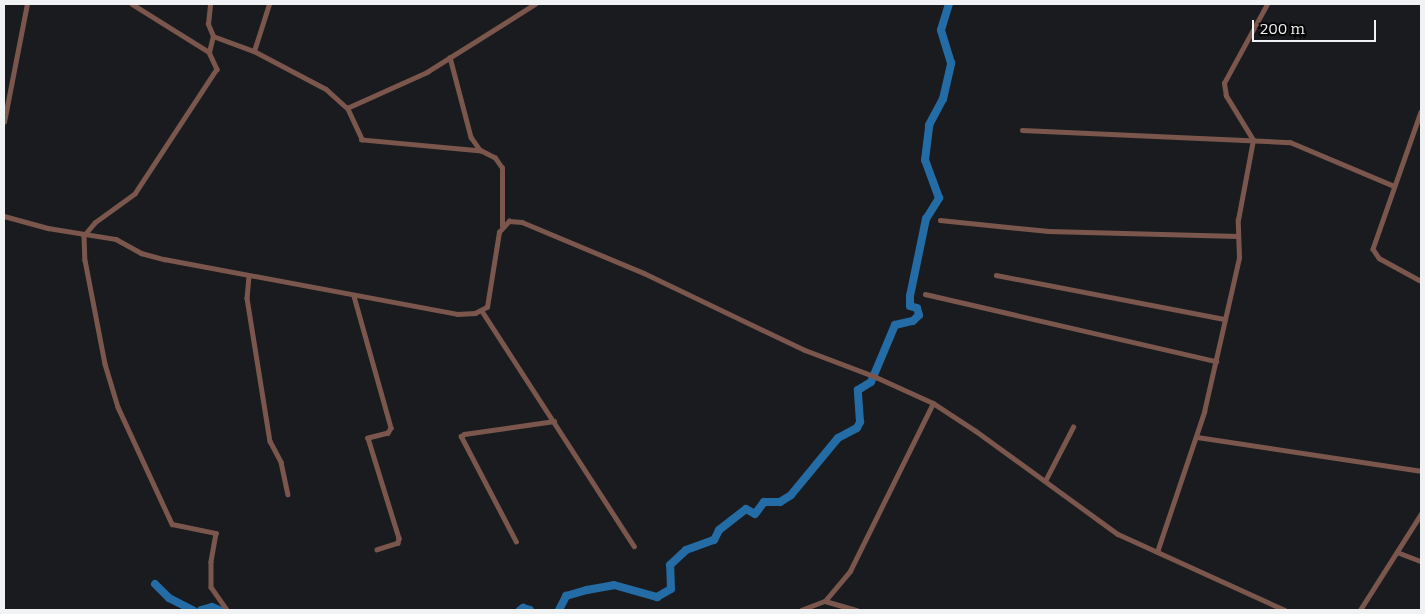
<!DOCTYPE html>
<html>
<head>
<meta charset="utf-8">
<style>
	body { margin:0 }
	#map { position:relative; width:1425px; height:614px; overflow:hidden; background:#1a1b1e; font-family:Bitter,serif }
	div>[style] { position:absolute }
	.river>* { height:8px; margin:-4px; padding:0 4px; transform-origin:4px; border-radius:4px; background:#246ca5 }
	.street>* { height:4.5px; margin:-2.25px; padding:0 2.25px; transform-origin:2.25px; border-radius:2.25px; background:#7b564d }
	span { translate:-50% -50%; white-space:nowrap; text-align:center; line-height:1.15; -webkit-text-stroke:4px #060607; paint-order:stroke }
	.frame { position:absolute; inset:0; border:5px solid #f1f2f4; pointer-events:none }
	.scale { position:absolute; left:1252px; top:20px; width:124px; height:22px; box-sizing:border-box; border:2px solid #f1f2f4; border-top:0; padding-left:6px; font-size:15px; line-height:18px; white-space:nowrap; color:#f1f2f4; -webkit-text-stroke:4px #060607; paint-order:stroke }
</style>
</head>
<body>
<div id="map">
	<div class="river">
		<div style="left:155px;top:584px;width:20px;rotate:45deg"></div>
		<div style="left:169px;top:598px;width:27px;rotate:27deg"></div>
		<div style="left:201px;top:610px;width:11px;rotate:-15deg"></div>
		<div style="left:212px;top:607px;width:8px;rotate:23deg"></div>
		<div style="left:520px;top:610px;width:4px;rotate:-34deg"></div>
		<div style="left:523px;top:608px;width:7px;rotate:16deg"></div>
		<div style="left:559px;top:610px;width:16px;rotate:-63deg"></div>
		<div style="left:566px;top:596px;width:22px;rotate:-16deg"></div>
		<div style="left:587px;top:590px;width:27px;rotate:-10deg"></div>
		<div style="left:614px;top:585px;width:45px;rotate:15.6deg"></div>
		<div style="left:657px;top:597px;width:16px;rotate:-30deg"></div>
		<div style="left:671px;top:589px;width:24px;rotate:-92deg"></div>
		<div style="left:670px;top:565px;width:22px;rotate:-43deg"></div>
		<div style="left:686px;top:550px;width:30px;rotate:-20deg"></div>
		<div style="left:714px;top:540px;width:11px;rotate:-63deg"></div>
		<div style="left:719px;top:530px;width:34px;rotate:-38deg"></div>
		<div style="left:746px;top:509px;width:10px;rotate:29deg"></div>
		<div style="left:755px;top:514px;width:15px;rotate:-53deg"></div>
		<div style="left:764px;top:502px;width:16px"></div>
		<div style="left:780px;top:502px;width:13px;rotate:-32deg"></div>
		<div style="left:791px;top:495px;width:74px;rotate:-50.5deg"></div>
		<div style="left:838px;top:438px;width:21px;rotate:-28deg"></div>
		<div style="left:857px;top:428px;width:7px;rotate:-63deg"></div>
		<div style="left:860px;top:422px;width:32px;rotate:-94deg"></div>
		<div style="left:858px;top:390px;width:15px;rotate:-32deg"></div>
		<div style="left:871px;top:382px;width:62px;rotate:-67.2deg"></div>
		<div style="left:895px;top:325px;width:18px;rotate:-13deg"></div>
		<div style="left:913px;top:321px;width:8px;rotate:-45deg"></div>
		<div style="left:919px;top:315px;width:7px;rotate:-106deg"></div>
		<div style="left:917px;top:308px;width:7px;rotate:-164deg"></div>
		<div style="left:910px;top:306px;width:10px;rotate:-90deg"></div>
		<div style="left:910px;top:296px;width:79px;rotate:-78.3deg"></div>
		<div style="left:926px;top:219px;width:25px;rotate:-58deg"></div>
		<div style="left:939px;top:198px;width:40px;rotate:-110.2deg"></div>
		<div style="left:925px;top:160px;width:35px;rotate:-83deg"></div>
		<div style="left:929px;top:125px;width:30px;rotate:-62deg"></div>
		<div style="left:943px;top:99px;width:37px;rotate:-77deg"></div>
		<div style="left:951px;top:63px;width:34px;rotate:-107deg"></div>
		<div style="left:941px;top:30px;width:27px;rotate:-73deg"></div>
	</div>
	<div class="street">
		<div style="left:132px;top:4px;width:91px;rotate:31.9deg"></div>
		<div style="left:209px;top:52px;width:19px;rotate:65deg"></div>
		<div style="left:217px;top:69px;width:149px;rotate:123.3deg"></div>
		<div style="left:135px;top:194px;width:49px;rotate:144.1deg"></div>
		<div style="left:95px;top:223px;width:17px;rotate:130deg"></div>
		<div style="left:84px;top:236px;width:24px;rotate:88deg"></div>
		<div style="left:85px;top:260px;width:106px;rotate:79.1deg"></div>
		<div style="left:105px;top:364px;width:45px;rotate:73.2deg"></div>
		<div style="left:118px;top:407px;width:129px;rotate:65.2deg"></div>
		<div style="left:172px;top:524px;width:45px;rotate:11.6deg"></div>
		<div style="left:216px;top:533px;width:29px;rotate:100deg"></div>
		<div style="left:211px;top:562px;width:25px;rotate:90deg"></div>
		<div style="left:211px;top:587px;width:28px;rotate:55deg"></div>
		<div style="left:213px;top:36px;width:44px;rotate:20.1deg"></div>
		<div style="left:254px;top:51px;width:81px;rotate:27.8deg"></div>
		<div style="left:326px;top:89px;width:28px;rotate:42deg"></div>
		<div style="left:254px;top:51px;width:49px;rotate:-72.3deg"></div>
		<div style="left:209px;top:52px;width:16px;rotate:-76deg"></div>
		<div style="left:213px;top:36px;width:13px;rotate:-113deg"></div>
		<div style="left:208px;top:24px;width:20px;rotate:-84deg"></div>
		<div style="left:450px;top:57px;width:83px;rotate:75.3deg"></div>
		<div style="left:471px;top:137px;width:16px;rotate:55deg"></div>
		<div style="left:1421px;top:112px;width:145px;rotate:109.3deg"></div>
		<div style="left:1373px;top:249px;width:11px;rotate:56deg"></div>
		<div style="left:1379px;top:258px;width:48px;rotate:28.7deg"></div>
		<div style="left:4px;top:122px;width:120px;rotate:-79deg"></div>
		<div style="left:1022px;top:130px;width:268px;rotate:2.6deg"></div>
		<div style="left:1290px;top:142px;width:113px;rotate:22.9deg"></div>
		<div style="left:4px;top:216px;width:46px;rotate:15.3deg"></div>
		<div style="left:48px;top:228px;width:69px;rotate:9.2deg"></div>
		<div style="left:116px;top:239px;width:29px;rotate:29deg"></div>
		<div style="left:141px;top:253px;width:24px;rotate:15deg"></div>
		<div style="left:164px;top:259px;width:298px;rotate:10.6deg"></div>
		<div style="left:457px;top:314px;width:18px;rotate:-3deg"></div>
		<div style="left:475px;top:313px;width:13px;rotate:-27deg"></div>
		<div style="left:487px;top:307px;width:76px;rotate:-80.9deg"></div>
		<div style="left:499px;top:232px;width:15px;rotate:-48deg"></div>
		<div style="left:509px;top:221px;width:13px;rotate:4deg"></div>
		<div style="left:522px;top:222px;width:132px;rotate:22.7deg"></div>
		<div style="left:644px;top:273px;width:178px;rotate:25.6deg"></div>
		<div style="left:805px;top:350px;width:76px;rotate:20.8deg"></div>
		<div style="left:876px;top:377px;width:63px;rotate:24.5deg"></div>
		<div style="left:933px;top:403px;width:51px;rotate:33.1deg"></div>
		<div style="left:976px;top:431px;width:175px;rotate:36deg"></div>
		<div style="left:1118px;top:534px;width:183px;rotate:24.5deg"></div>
		<div style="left:940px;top:220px;width:109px;rotate:5.8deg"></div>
		<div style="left:1048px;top:231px;width:190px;rotate:1.5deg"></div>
		<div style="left:502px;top:226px;width:58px;rotate:-90deg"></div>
		<div style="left:502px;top:168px;width:12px;rotate:-125deg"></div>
		<div style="left:495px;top:158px;width:16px;rotate:-153deg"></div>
		<div style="left:481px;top:151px;width:120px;rotate:-174.7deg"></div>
		<div style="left:362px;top:140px;width:35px;rotate:-115deg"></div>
		<div style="left:347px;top:108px;width:88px;rotate:-24.2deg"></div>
		<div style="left:427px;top:72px;width:128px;rotate:-32.2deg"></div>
		<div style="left:996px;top:275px;width:232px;rotate:10.9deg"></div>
		<div style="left:249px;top:276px;width:22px;rotate:95deg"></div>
		<div style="left:247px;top:298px;width:145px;rotate:80.9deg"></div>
		<div style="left:270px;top:441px;width:24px;rotate:62deg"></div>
		<div style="left:281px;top:462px;width:33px;rotate:78deg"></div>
		<div style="left:925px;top:294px;width:299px;rotate:13deg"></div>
		<div style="left:354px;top:296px;width:137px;rotate:74.3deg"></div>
		<div style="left:391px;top:428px;width:6px;rotate:121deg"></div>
		<div style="left:388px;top:433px;width:21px;rotate:166deg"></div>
		<div style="left:368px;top:438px;width:105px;rotate:72.8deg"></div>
		<div style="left:399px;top:538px;width:5px;rotate:101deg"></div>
		<div style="left:398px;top:543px;width:22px;rotate:162deg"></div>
		<div style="left:482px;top:311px;width:280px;rotate:57.1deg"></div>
		<div style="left:1197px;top:437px;width:227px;rotate:8.6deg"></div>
		<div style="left:1045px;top:481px;width:61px;rotate:-62.6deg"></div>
		<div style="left:516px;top:542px;width:119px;rotate:-117.6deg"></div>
		<div style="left:461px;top:437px;width:4px;rotate:-45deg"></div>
		<div style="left:464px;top:434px;width:91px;rotate:-8.2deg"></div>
		<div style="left:1157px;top:552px;width:148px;rotate:-71.4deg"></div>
		<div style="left:1204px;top:412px;width:158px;rotate:-77.2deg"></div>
		<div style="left:1239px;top:258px;width:38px;rotate:-92deg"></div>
		<div style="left:1238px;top:220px;width:81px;rotate:-79.4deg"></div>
		<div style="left:1253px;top:140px;width:52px;rotate:-121.5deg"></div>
		<div style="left:1226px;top:96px;width:13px;rotate:-99deg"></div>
		<div style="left:1224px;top:83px;width:90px;rotate:-61.4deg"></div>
		<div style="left:1397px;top:552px;width:26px;rotate:21deg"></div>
		<div style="left:825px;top:601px;width:39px;rotate:-50deg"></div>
		<div style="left:850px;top:571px;width:187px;rotate:-63.7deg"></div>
		<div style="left:801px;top:610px;width:26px;rotate:-21deg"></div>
		<div style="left:825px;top:601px;width:33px;rotate:16deg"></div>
		<div style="left:1360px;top:610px;width:114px;rotate:-57.6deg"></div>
	</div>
	<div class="frame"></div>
	<div class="scale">200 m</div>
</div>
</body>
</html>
